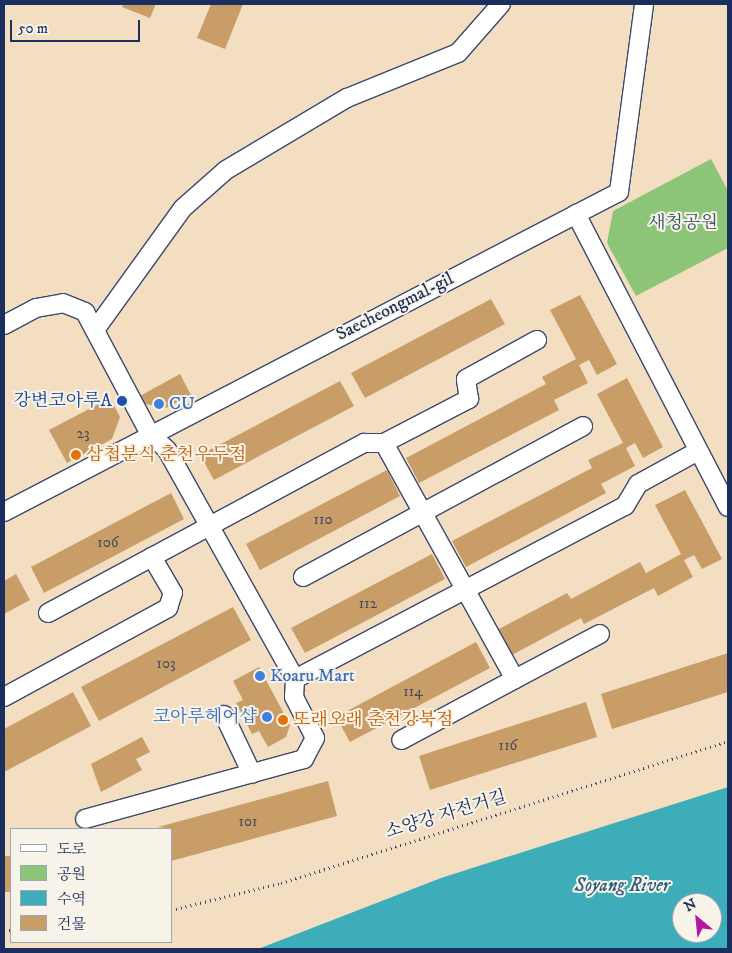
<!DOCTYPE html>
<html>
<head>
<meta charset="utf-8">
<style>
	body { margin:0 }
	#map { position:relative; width:732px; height:953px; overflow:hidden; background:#f3dec2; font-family:"IM FELL DW Pica","Noto Serif KR",serif }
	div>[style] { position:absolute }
	.green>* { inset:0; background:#8dc578 }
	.water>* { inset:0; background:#3dadb9 }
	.building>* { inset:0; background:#c89d68 }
	.path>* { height:3px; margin-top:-1.5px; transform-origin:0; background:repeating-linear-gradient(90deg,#3b496d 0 1px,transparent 0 5px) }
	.roads { filter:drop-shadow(1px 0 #3b496d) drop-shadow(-1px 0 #3b496d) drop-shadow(0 1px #3b496d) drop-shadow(0 -1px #3b496d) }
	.street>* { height:18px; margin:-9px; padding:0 9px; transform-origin:9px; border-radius:9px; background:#fff }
	.dots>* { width:14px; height:14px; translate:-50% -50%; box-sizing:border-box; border:2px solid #f7f3e8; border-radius:50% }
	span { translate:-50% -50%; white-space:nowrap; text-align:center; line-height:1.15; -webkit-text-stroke:4px #f7f3e8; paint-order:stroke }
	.number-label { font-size:15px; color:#464a60 }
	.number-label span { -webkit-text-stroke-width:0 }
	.park-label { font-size:18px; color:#385464 }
	.street-label { font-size:18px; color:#1b2f5e }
	.transit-label { font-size:18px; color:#164399 }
	.right { translate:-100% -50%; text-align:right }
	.shop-label { font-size:18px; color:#366cbe }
	.left { translate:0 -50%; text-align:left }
	.food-label { font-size:18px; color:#c56008 }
	.water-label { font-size:19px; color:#275b7e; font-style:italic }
	.frame { position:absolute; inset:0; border:5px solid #1b2f5e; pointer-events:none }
	.legend { position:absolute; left:10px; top:828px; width:162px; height:115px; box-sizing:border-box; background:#f7f3e8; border:1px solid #9fa5b1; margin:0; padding:6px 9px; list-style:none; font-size:15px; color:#1b2f5e }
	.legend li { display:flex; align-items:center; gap:10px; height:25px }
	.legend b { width:25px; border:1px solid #9fa5b1 }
	.north { position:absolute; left:672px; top:893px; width:50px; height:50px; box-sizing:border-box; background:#f7f3e8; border:1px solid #9fa5b1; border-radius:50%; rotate:332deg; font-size:14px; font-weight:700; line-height:20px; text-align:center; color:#1b2f5e }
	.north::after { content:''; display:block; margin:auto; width:18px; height:22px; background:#b5179e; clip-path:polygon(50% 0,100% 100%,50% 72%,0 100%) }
	.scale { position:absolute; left:10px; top:20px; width:130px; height:22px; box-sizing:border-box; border:2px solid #1b2f5e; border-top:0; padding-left:6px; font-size:15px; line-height:18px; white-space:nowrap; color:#1b2f5e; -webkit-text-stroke:4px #f7f3e8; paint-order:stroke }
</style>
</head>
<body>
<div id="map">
	<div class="green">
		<div style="clip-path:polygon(711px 159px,728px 191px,728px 248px,636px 296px,607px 243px,613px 211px)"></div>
	</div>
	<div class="water">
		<div style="clip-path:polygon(evenodd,728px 787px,728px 949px,258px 949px,441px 878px,728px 787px,682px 903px,712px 903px,712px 933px,682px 933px,682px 903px)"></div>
	</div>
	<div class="building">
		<div style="clip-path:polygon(123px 4px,156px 4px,150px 18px,122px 7px)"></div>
		<div style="clip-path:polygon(211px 4px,243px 4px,225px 49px,197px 38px)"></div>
		<div style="clip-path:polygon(580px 295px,617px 364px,597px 375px,589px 360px,579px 365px,588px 383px,554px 400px,559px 410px,419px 483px,406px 458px,546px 384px,542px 377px,576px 359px,550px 310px)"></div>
		<div style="clip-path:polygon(491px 299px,505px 324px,365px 398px,351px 373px)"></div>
		<div style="clip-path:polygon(180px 374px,191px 395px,166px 408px,141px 403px,138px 397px)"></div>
		<div style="clip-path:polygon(627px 378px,663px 447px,643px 458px,635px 443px,626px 448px,635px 466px,601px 484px,606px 493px,466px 567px,452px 541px,592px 468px,588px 460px,623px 443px,597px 394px)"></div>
		<div style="clip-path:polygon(340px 381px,354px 406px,214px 480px,200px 455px)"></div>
		<div style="clip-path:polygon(110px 398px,120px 417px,112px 439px,67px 463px,49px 430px)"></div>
		<div style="clip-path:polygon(387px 470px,400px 496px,260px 570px,246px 544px)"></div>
		<div style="clip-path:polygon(685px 490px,722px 559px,702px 569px,694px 555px,684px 560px,693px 577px,658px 596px,654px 588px,584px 624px,581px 618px,510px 656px,497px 630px,567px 593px,571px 599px,640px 562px,646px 573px,681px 554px,655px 505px)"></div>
		<div style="clip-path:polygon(171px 493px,184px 519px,44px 593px,31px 567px)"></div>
		<div style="clip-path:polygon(432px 554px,445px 579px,305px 653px,291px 628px)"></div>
		<div style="clip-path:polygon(16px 574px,30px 600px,4px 614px,4px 581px)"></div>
		<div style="clip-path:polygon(233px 607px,251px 640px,99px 721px,81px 687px)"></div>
		<div style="clip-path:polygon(476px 642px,490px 668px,350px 742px,336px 717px)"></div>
		<div style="clip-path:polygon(728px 653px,728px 692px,612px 729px,601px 694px)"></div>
		<div style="clip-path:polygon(259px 667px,290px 725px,286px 737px,268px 747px,259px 731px,252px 734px,236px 703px,243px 700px,233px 681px)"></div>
		<div style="clip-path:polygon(73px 692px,91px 726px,4px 772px,4px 729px)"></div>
		<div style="clip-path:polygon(586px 702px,597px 737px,430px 790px,419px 756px)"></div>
		<div style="clip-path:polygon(142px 737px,150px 752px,136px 759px,142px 770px,101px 792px,91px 764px)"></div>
		<div style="clip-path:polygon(328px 781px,337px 816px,171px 861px,171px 829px,158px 827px)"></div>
		<div style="clip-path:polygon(4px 856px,11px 856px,11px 892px,4px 892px)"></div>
	</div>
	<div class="path">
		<div style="left:171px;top:910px;width:113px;rotate:-13.8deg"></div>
		<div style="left:281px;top:883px;width:469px;rotate:-17.6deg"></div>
		<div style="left:4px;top:930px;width:7px"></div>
	</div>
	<div class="roads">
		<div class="street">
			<div style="left:576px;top:214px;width:330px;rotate:62.6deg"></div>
			<div style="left:4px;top:325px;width:36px;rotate:-28deg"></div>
			<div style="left:36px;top:308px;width:27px;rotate:-10deg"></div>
			<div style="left:63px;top:303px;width:24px;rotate:22deg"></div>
			<div style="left:85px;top:312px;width:138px;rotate:62deg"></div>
			<div style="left:150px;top:434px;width:23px;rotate:43deg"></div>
			<div style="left:167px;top:450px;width:262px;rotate:60.8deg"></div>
			<div style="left:295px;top:679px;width:18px;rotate:93deg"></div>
			<div style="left:294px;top:697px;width:46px;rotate:62.9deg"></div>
			<div style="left:315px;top:738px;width:24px;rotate:118deg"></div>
			<div style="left:304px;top:759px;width:227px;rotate:164.7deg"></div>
			<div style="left:95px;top:330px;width:150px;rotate:-54.2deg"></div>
			<div style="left:183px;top:208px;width:57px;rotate:-41.5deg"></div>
			<div style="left:226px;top:170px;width:141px;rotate:-30.8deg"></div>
			<div style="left:347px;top:98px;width:120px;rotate:-22.1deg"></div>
			<div style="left:458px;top:53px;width:65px;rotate:-48.7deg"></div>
			<div style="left:384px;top:443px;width:270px;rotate:61deg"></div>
			<div style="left:515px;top:679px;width:129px;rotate:151.8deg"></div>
			<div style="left:4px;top:512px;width:693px;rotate:-27.49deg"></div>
			<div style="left:619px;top:192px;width:190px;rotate:-82.4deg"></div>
			<div style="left:303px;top:577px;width:318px;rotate:-28.3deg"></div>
			<div style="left:48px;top:613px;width:359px;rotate:-28.3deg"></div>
			<div style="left:364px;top:443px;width:20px"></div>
			<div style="left:384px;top:443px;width:96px;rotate:-27.4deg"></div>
			<div style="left:469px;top:399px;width:20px;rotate:-99deg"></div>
			<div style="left:466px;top:379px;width:81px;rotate:-28.8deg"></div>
			<div style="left:295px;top:679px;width:373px;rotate:-27.7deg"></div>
			<div style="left:625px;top:506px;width:26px;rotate:-59deg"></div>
			<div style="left:638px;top:484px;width:68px;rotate:-28.8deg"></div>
			<div style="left:515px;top:679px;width:96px;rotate:-27.9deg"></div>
			<div style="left:4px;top:697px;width:187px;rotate:-28.5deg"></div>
			<div style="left:168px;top:608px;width:16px;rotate:-72deg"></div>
			<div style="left:173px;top:593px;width:42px;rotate:-120.3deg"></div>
			<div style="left:224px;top:715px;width:65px;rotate:64.6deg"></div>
		</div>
	</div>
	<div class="dots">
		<div style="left:122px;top:401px;background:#1a4fb4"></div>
		<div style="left:159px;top:404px;background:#3f7fe0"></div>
		<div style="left:76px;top:455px;background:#e8710a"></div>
		<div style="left:260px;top:676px;background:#3f7fe0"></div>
		<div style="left:267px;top:717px;background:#3f7fe0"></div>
		<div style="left:283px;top:720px;background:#e8710a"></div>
	</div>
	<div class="number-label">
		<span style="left:83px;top:434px">23</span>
		<span style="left:323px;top:520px">110</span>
		<span style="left:108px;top:543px">106</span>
		<span style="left:368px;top:604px">112</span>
		<span style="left:166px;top:664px">103</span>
		<span style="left:413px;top:692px">114</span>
		<span style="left:508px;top:746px">116</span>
		<span style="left:248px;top:822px">101</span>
	</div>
	<div class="park-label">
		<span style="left:683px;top:223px">새청공원</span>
	</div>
	<div class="street-label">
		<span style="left:395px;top:307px;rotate:-27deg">Saecheongmal-gil</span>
		<span style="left:446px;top:815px;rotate:-17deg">소양강 자전거길</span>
	</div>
	<div class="transit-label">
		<span class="right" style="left:112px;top:401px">강변코아루A</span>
	</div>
	<div class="shop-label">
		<span class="left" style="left:169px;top:404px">CU</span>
		<span class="left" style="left:270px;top:676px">Koaru Mart</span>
		<span class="right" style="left:257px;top:717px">코아루헤어샵</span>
	</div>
	<div class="food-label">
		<span class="left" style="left:86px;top:455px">삼첩분식 춘천우두점</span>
		<span class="left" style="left:293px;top:720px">또래오래 춘천강북점</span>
	</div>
	<div class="water-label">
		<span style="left:622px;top:886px">Soyang River</span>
	</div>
	<div class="frame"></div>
	<ul class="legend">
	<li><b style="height:6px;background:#fff"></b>도로</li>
	<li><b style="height:14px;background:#8dc578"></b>공원</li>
	<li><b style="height:14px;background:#3dadb9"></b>수역</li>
	<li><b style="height:14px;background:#c89d68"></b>건물</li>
	</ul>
	<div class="north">N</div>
	<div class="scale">50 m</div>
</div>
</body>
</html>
